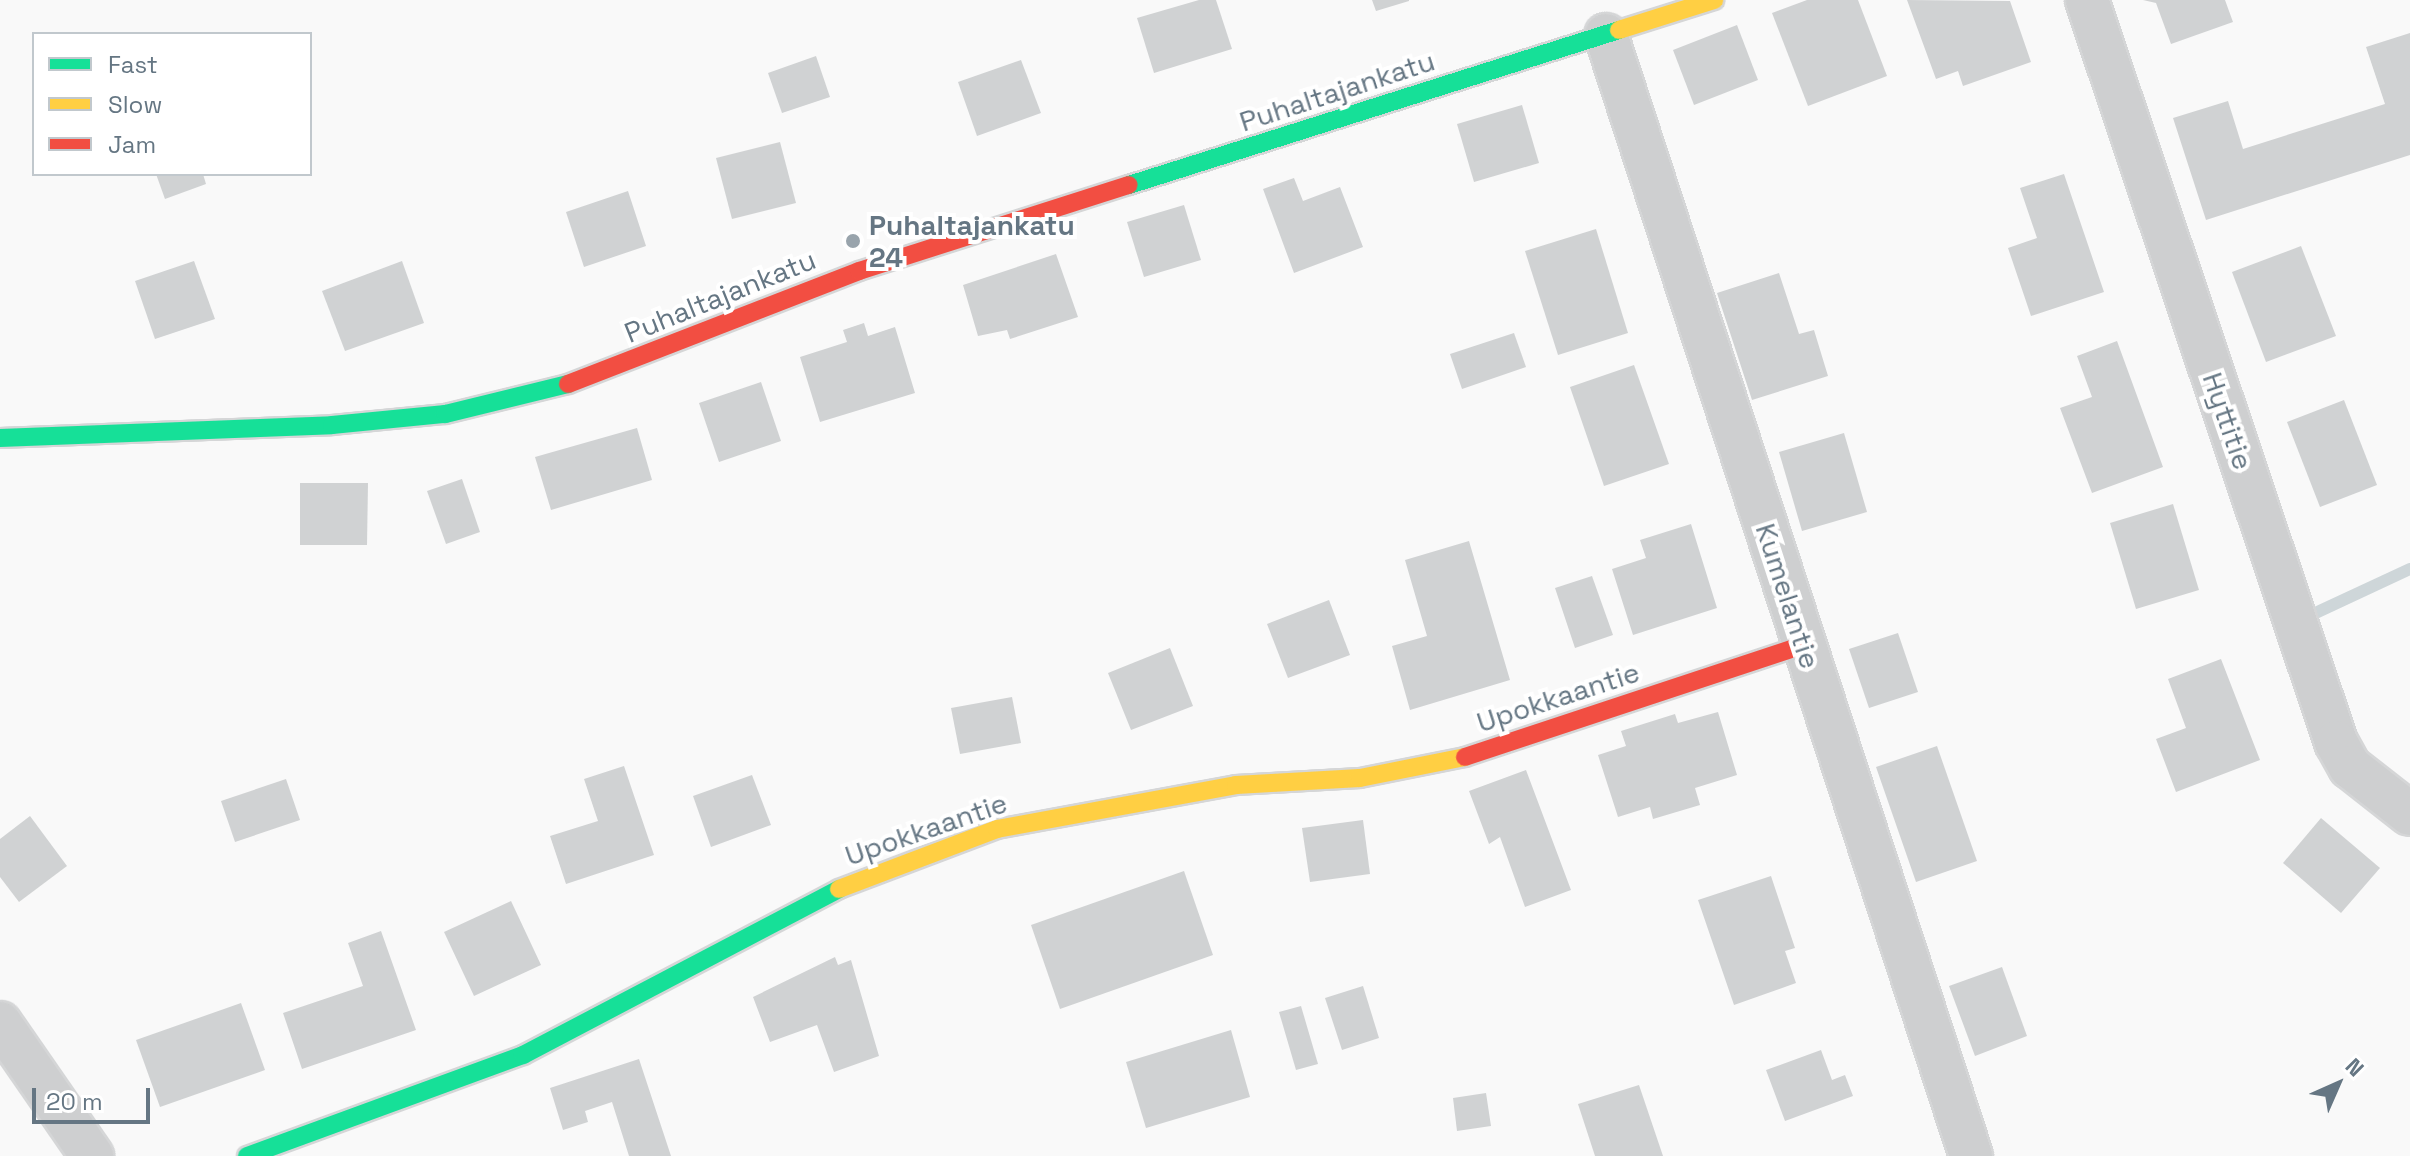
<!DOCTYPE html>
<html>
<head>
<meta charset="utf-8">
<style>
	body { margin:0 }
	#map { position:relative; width:2410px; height:1156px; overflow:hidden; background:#f9f9f9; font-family:"Space Grotesk",sans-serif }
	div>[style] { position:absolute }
	.stream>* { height:12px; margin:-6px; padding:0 6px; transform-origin:6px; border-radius:6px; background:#ced6d9 }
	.building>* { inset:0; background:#d0d2d3 }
	.roads { filter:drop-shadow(2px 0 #d5d6d7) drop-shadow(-2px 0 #d5d6d7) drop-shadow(0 2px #d5d6d7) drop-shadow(0 -2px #d5d6d7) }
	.street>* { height:42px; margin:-21px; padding:0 21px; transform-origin:21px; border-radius:21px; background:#cecfd0 }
	.fast>* { height:18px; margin:-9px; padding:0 9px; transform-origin:9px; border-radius:9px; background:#16e098 }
	.slow>* { height:18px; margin:-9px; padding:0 9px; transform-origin:9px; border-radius:9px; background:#ffcf43 }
	.jam>* { height:18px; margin:-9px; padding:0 9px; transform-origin:9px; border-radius:9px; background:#f24e42 }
	.dots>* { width:22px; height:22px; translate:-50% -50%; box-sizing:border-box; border:4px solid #fff; border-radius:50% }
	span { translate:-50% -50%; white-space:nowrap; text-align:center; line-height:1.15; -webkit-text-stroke:8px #fff; paint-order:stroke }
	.street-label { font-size:28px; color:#657683 }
	.poi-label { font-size:28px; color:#657683; font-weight:700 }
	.left { translate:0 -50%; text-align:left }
	.legend { position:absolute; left:32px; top:32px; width:280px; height:144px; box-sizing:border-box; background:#fff; border:2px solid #c1c8cd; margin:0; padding:10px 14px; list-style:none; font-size:24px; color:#657683 }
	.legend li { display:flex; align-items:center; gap:16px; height:40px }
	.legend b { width:40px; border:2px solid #c1c8cd }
	.north { position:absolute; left:2298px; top:1044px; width:80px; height:80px; -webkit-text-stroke:6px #fff; paint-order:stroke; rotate:45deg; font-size:22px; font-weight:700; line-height:32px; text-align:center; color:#657683 }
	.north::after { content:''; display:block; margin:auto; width:28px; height:36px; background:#657683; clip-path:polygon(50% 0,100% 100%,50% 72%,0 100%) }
	.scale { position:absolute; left:32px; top:1088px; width:118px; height:36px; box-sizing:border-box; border:4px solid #657683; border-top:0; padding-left:10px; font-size:24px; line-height:28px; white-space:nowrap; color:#657683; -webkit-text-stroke:6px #fff; paint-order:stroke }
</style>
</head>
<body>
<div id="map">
	<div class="stream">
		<div style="left:2309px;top:616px;width:111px;rotate:-25deg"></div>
	</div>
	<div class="building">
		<div style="clip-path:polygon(1199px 0,1216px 0,1232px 49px,1154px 73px,1137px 18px)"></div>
		<div style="clip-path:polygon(1372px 0,1409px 0,1409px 1px,1376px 11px)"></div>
		<div style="clip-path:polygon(1807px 0,1858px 0,1887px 76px,1808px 106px,1772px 13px)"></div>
		<div style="clip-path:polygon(1907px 0,2010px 1px,2031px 62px,1963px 86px,1958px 71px,1936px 79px)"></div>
		<div style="clip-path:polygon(2143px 0,2225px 0,2233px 22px,2171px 44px,2156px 3px)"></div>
		<div style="clip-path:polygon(1737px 25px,1758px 80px,1694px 105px,1673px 50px)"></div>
		<div style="clip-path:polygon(2410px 33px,2410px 155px,2206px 220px,2173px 118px,2228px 101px,2243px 149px,2385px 104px,2366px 47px)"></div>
		<div style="clip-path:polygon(816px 56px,830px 97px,782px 113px,768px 73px)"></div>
		<div style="clip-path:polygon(1021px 60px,1041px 113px,977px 136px,958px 82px)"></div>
		<div style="clip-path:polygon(1522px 105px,1539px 163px,1474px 182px,1457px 124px)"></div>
		<div style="clip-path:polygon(780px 142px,796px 203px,732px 219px,716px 158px)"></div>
		<div style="clip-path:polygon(156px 174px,203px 174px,206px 184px,165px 199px)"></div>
		<div style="clip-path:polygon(2064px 174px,2104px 292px,2031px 316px,2008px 248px,2037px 238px,2020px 188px)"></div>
		<div style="clip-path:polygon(1294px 178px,1303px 201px,1340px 187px,1363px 247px,1294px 273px,1263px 189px)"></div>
		<div style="clip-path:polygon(628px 191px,646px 246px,584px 267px,566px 212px)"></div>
		<div style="clip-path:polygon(1184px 205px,1201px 260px,1144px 277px,1127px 222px)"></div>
		<div style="clip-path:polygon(1596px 229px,1628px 333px,1558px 355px,1525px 251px)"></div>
		<div style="clip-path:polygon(2301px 246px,2336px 336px,2266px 362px,2232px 272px)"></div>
		<div style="clip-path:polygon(1056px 254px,1078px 317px,1010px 339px,1007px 330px,978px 336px,963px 285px)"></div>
		<div style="clip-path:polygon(194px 261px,215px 319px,155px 339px,135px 281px)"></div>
		<div style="clip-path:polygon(402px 261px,424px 323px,345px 351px,322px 291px)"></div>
		<div style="clip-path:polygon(1779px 273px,1799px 334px,1814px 330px,1828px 376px,1752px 400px,1717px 293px)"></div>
		<div style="clip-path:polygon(864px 323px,868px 336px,895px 327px,915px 393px,820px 422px,800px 357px,847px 342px,843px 330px)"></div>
		<div style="clip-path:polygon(1514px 333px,1526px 367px,1462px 389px,1450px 354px)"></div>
		<div style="clip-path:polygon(2117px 341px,2163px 467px,2092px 493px,2060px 408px,2092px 397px,2077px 356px)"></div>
		<div style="clip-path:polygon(1634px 365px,1669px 464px,1604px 486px,1570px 387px)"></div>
		<div style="clip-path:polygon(761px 382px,781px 441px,719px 462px,699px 403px)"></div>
		<div style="clip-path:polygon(2344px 400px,2377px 485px,2320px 507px,2287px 422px)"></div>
		<div style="clip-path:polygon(637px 428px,652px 480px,551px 510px,535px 457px)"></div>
		<div style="clip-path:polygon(1844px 433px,1867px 512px,1802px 531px,1779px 452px)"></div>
		<div style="clip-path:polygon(462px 479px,480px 532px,446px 544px,427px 491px)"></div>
		<div style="clip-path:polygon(300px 483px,368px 483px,367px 545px,300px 545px)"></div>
		<div style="clip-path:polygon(2173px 504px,2199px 590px,2136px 609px,2110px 523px)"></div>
		<div style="clip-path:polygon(1691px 524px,1717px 608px,1633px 635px,1612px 569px,1646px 558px,1640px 540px)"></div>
		<div style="clip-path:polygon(1469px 541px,1510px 680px,1410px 710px,1392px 646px,1427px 636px,1405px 560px)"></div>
		<div style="clip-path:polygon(1592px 576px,1613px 635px,1575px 648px,1555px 588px)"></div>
		<div style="clip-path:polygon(1329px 600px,1350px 655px,1288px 678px,1267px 624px)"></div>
		<div style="clip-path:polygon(1898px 633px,1918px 692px,1869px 708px,1849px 649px)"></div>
		<div style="clip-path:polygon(1170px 648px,1193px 706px,1131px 730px,1108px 673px)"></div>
		<div style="clip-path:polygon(2221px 659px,2260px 760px,2176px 792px,2156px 739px,2186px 728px,2168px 679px)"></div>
		<div style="clip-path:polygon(1012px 697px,1021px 743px,960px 754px,951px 708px)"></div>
		<div style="clip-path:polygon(1718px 712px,1737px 775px,1695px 788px,1700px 805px,1653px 819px,1650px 807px,1618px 817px,1598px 755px,1626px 746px,1621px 731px,1675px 714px,1678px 723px)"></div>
		<div style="clip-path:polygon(1937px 746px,1977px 861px,1916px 882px,1876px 767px)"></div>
		<div style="clip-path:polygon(624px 766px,654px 855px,566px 884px,550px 836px,598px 821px,584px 779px)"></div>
		<div style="clip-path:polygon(1526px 770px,1571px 890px,1525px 907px,1500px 837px,1489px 844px,1469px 791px)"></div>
		<div style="clip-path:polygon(752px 775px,771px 825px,711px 847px,693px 796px)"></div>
		<div style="clip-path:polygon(286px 779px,300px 820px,235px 842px,221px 801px)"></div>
		<div style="clip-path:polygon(30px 816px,67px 866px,19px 902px,0 877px,0 839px)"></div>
		<div style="clip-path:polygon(2321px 818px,2380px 868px,2341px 913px,2283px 863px)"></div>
		<div style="clip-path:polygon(1363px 820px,1370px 874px,1310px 882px,1302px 828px)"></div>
		<div style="clip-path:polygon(1184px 871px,1213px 955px,1060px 1009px,1031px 925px)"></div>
		<div style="clip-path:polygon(1771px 876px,1795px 948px,1785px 951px,1796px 983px,1734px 1005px,1698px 900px)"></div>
		<div style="clip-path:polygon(511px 901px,541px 965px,474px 996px,444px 932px)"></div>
		<div style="clip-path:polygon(381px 931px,416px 1030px,302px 1069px,283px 1013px,363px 986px,348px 943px)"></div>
		<div style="clip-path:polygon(835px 957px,838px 965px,851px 960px,879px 1056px,834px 1072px,817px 1025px,770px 1042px,753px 997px)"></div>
		<div style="clip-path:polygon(2002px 967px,2027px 1036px,1975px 1056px,1949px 986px)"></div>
		<div style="clip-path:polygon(1363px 986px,1379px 1038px,1342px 1050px,1325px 998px)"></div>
		<div style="clip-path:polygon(241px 1003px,265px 1070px,160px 1107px,136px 1040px)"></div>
		<div style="clip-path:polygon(1301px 1006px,1318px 1064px,1296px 1070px,1279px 1012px)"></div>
		<div style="clip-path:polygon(1231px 1030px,1250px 1097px,1146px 1128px,1126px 1062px)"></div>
		<div style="clip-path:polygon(1821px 1050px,1832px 1080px,1845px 1075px,1853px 1096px,1785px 1121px,1766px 1070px)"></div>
		<div style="clip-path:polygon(639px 1059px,671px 1156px,629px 1156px,612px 1102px,585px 1111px,588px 1122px,563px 1130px,550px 1088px)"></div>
		<div style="clip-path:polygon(1639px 1085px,1663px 1156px,1595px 1156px,1578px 1104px)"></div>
		<div style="clip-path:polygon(1486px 1093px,1491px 1126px,1457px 1131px,1453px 1098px)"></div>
	</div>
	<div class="roads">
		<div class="street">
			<div style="left:2087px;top:0;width:783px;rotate:71.45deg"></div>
			<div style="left:2336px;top:742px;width:29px;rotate:61deg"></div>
			<div style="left:2350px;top:767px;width:76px;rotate:38.1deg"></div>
			<div style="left:1606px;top:35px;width:1179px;rotate:71.96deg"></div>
			<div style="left:0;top:1023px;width:162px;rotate:55.3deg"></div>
		</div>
		<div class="fast">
			<div style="left:1129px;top:185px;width:514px;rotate:-17.55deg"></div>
			<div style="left:0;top:438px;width:332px;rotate:-2.2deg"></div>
			<div style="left:332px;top:425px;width:114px;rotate:-5.6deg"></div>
			<div style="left:445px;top:414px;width:127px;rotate:-13.7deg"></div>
			<div style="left:247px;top:1156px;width:294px;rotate:-20.1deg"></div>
			<div style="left:523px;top:1055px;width:357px;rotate:-27.7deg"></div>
		</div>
		<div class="slow">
			<div style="left:1619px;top:30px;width:100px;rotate:-17.5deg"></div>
			<div style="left:839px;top:889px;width:169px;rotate:-20.8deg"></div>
			<div style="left:997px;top:829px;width:243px;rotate:-10.4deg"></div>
			<div style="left:1236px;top:785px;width:124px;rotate:-3.2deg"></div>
			<div style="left:1360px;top:778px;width:107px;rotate:-11.3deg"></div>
		</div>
		<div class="jam">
			<div style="left:568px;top:384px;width:312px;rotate:-21.2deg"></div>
			<div style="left:859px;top:271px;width:283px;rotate:-17.7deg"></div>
			<div style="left:1465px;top:757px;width:357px;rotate:-18.3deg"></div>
		</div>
	</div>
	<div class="dots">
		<div style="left:853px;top:241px;background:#99a4ac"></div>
	</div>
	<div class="street-label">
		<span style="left:1337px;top:91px;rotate:-18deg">Puhaltajankatu</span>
		<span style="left:720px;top:296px;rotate:-22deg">Puhaltajankatu</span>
		<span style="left:2228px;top:421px;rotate:71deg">Hyttitie</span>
		<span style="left:1788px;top:596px;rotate:72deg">Kumelantie</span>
		<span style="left:1558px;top:697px;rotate:-18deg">Upokkaantie</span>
		<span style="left:926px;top:829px;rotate:-19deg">Upokkaantie</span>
	</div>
	<div class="poi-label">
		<span class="left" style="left:869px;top:241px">Puhaltajankatu<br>24</span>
	</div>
	<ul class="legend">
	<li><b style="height:10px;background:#16e098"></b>Fast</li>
	<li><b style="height:10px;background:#ffcf43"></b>Slow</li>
	<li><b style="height:10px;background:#f24e42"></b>Jam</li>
	</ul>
	<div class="north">N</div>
	<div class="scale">20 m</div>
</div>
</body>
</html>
